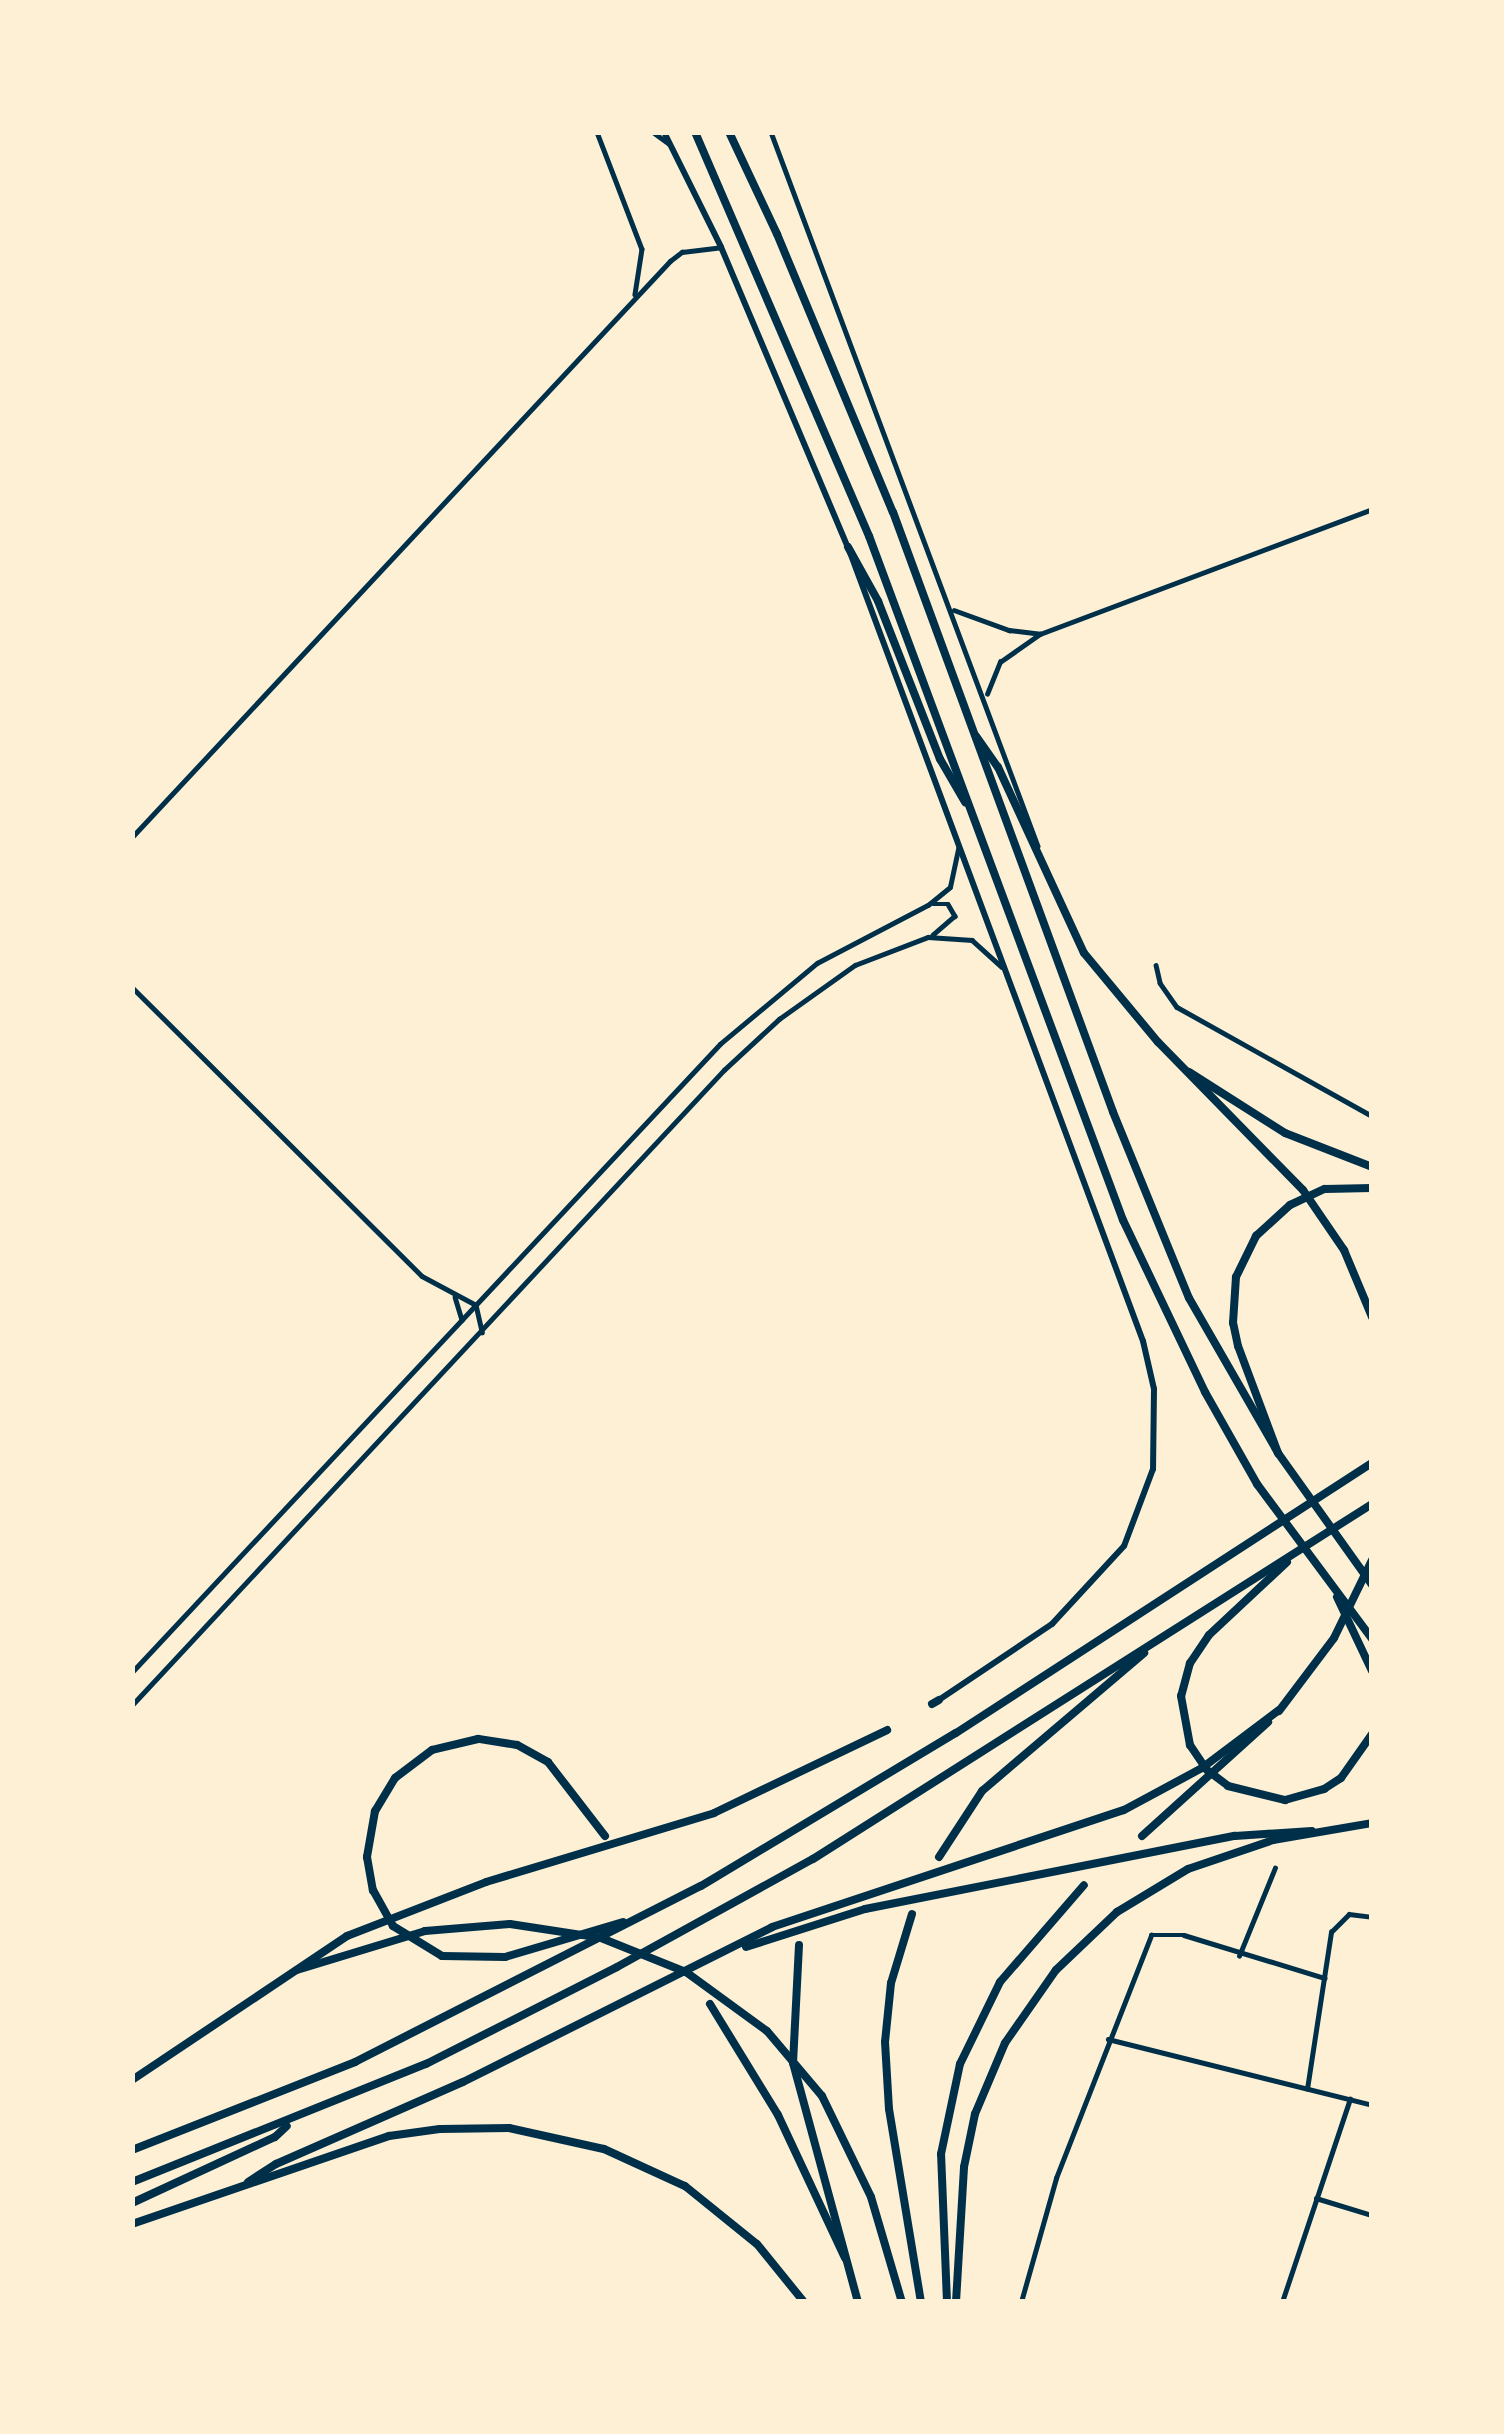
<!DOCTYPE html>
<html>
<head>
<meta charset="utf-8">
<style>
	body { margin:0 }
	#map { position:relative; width:1504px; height:2434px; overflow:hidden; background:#fdf0d5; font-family:Commissioner,sans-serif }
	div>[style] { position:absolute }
	.minor>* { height:4.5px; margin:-2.25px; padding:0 2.25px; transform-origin:2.25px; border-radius:2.25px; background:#003049 }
	.tertiary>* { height:6px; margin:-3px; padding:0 3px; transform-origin:3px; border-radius:3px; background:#003049 }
	.primary>* { height:8px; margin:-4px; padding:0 4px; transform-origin:4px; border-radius:4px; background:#003049 }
	.trunk>* { height:8px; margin:-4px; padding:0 4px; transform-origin:4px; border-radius:4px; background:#003049 }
	.motorway>* { height:8px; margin:-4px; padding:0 4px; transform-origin:4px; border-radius:4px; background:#003049 }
	span { translate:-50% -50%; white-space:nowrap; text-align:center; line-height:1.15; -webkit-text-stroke:12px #fdf0d5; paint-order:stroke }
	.frame { position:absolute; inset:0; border:135px solid #fdf0d5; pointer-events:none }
</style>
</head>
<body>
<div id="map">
	<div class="minor">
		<div style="left:597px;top:132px;width:125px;rotate:69deg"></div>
		<div style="left:642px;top:249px;width:46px;rotate:98.8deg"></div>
		<div style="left:653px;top:132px;width:19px;rotate:36deg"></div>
		<div style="left:771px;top:132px;width:762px;rotate:69.5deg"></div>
		<div style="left:954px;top:610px;width:59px;rotate:20deg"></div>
		<div style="left:1009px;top:630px;width:31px;rotate:7deg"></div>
		<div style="left:987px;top:694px;width:35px;rotate:-68deg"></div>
		<div style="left:1000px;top:662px;width:49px;rotate:-35deg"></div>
		<div style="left:1040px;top:634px;width:355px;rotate:-20.6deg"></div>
		<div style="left:132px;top:837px;width:788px;rotate:-46.95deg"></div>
		<div style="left:670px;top:261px;width:15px;rotate:-37deg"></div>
		<div style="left:682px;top:252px;width:39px;rotate:-7deg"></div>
		<div style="left:933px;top:904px;width:15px"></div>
		<div style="left:948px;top:904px;width:14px;rotate:60deg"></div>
		<div style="left:955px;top:916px;width:29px;rotate:139deg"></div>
		<div style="left:1156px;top:965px;width:18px;rotate:77deg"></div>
		<div style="left:1160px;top:983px;width:29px;rotate:55deg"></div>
		<div style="left:1177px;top:1007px;width:223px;rotate:29.2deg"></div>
		<div style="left:132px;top:987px;width:409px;rotate:44.9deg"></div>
		<div style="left:422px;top:1276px;width:61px;rotate:28.2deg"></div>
		<div style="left:476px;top:1305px;width:28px;rotate:77deg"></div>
		<div style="left:455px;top:1297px;width:24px;rotate:73deg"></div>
		<div style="left:132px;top:1672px;width:860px;rotate:-46.88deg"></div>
		<div style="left:720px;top:1044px;width:126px;rotate:-39.9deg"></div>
		<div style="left:817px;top:963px;width:125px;rotate:-27.6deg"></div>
		<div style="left:928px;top:905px;width:28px;rotate:-39deg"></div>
		<div style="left:950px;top:887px;width:40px;rotate:-78deg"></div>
		<div style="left:132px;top:1705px;width:868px;rotate:-47.01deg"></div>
		<div style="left:724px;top:1070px;width:75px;rotate:-42.8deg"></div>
		<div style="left:779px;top:1019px;width:93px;rotate:-35.4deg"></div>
		<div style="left:855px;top:965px;width:78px;rotate:-21deg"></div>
		<div style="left:928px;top:937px;width:44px;rotate:3.9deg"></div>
		<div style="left:972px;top:940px;width:40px;rotate:42deg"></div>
		<div style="left:1239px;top:1956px;width:95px;rotate:-67.8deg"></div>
		<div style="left:1108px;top:2039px;width:272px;rotate:14deg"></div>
		<div style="left:1307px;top:2089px;width:159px;rotate:-81.3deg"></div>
		<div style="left:1331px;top:1932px;width:25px;rotate:-45deg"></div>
		<div style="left:1349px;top:1914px;width:23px;rotate:7deg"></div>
		<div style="left:1316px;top:2198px;width:59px;rotate:16.9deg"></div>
		<div style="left:1021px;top:2302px;width:129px;rotate:-74.2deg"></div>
		<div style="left:1056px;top:2178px;width:261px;rotate:-68.6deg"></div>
		<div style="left:1151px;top:1935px;width:33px"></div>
		<div style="left:1184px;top:1935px;width:147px;rotate:17deg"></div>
		<div style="left:1282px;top:2302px;width:214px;rotate:-71.5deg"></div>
	</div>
	<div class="tertiary">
		<div style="left:664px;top:132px;width:128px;rotate:63.6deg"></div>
		<div style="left:721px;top:247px;width:326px;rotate:67.1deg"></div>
		<div style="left:848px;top:547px;width:847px;rotate:69.62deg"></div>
		<div style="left:1143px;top:1341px;width:49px;rotate:77.1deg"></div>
		<div style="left:1154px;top:1389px;width:80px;rotate:90.7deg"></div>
		<div style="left:1153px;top:1469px;width:82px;rotate:110.6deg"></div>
		<div style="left:1124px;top:1546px;width:106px;rotate:132.7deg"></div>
		<div style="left:1052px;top:1624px;width:136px;rotate:146.1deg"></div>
	</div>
	<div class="primary">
		<div style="left:799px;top:1945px;width:118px;rotate:92.9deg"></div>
		<div style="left:793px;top:2063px;width:248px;rotate:74.8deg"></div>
		<div style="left:956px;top:2302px;width:135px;rotate:-86.6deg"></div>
		<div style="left:964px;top:2167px;width:54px;rotate:-78.3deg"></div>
		<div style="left:975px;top:2114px;width:77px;rotate:-67.1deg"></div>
		<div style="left:1005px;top:2043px;width:89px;rotate:-55.1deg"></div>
		<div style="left:1056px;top:1970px;width:84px;rotate:-43.6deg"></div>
		<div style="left:1117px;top:1912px;width:83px;rotate:-31.2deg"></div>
		<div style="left:1188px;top:1869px;width:90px;rotate:-18.8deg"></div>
		<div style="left:1273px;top:1840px;width:100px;rotate:-9.7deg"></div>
	</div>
	<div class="trunk">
		<div style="left:695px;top:132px;width:440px;rotate:66.7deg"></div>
		<div style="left:869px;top:536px;width:730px;rotate:69.63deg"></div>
		<div style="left:1123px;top:1220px;width:191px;rotate:64.5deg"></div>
		<div style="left:1205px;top:1392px;width:106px;rotate:60.5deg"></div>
		<div style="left:1257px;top:1484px;width:193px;rotate:53.4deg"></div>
		<div style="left:729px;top:132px;width:113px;rotate:64.8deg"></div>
		<div style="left:777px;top:234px;width:301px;rotate:67.4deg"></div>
		<div style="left:893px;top:512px;width:639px;rotate:69.86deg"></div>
		<div style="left:1113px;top:1112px;width:201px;rotate:67.8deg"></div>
		<div style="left:1189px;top:1298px;width:179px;rotate:60.1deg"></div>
		<div style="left:1278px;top:1453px;width:162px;rotate:54.5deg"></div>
		<div style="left:848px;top:547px;width:62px;rotate:60.9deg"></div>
		<div style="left:878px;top:601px;width:170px;rotate:68.6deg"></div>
		<div style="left:940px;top:759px;width:50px;rotate:59.8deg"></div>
		<div style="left:976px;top:736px;width:38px;rotate:55deg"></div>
		<div style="left:998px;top:767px;width:205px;rotate:65.2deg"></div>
		<div style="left:1084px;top:953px;width:116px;rotate:50.3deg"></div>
		<div style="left:1158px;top:1042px;width:207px;rotate:45.6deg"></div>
		<div style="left:1303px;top:1190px;width:73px;rotate:55.7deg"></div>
		<div style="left:1344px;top:1250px;width:73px;rotate:67.3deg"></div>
		<div style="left:1279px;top:1711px;width:91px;rotate:-53deg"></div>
		<div style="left:1334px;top:1638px;width:87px;rotate:-64deg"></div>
		<div style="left:1142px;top:1836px;width:170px;rotate:-42.1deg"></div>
		<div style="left:947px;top:2302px;width:148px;rotate:-92.3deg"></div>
		<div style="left:941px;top:2154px;width:92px;rotate:-78.1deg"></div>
		<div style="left:960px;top:2064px;width:91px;rotate:-64deg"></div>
		<div style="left:1000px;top:1982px;width:128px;rotate:-49.1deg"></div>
	</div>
	<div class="motorway">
		<div style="left:1189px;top:1072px;width:114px;rotate:32.4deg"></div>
		<div style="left:1285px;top:1133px;width:93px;rotate:21.3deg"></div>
		<div style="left:1278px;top:1453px;width:114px;rotate:-110.5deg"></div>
		<div style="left:1238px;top:1346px;width:24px;rotate:-102deg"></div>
		<div style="left:1233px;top:1323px;width:46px;rotate:-86.3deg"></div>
		<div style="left:1236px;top:1277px;width:46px;rotate:-64deg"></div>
		<div style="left:1256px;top:1236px;width:46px;rotate:-42.4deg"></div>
		<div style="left:1290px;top:1205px;width:38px;rotate:-25deg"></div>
		<div style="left:1325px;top:1189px;width:47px;rotate:-1.2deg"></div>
		<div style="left:1287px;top:1562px;width:107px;rotate:136.9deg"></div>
		<div style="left:1209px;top:1635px;width:34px;rotate:124deg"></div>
		<div style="left:1190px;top:1663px;width:34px;rotate:105deg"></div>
		<div style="left:1181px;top:1696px;width:50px;rotate:79.6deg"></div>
		<div style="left:1190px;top:1745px;width:30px;rotate:56deg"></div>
		<div style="left:1207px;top:1770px;width:26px;rotate:37deg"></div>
		<div style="left:1228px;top:1786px;width:59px;rotate:13.8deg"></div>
		<div style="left:1285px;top:1800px;width:41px;rotate:-15.8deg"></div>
		<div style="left:1324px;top:1789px;width:20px;rotate:-33deg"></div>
		<div style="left:1341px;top:1778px;width:54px;rotate:-54.8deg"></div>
		<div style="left:1337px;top:1597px;width:82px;rotate:64.7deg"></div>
		<div style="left:932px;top:1704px;width:8px;rotate:-30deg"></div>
		<div style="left:605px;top:1836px;width:93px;rotate:-127.6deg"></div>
		<div style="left:548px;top:1762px;width:35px;rotate:-151deg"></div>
		<div style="left:517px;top:1745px;width:39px;rotate:-171deg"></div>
		<div style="left:478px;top:1739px;width:47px;rotate:166.6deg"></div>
		<div style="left:432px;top:1750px;width:46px;rotate:142.9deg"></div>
		<div style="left:395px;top:1778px;width:39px;rotate:121deg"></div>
		<div style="left:375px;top:1811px;width:47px;rotate:99.9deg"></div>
		<div style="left:367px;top:1857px;width:34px;rotate:80deg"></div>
		<div style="left:373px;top:1890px;width:41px;rotate:60.9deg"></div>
		<div style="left:393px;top:1926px;width:57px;rotate:31.5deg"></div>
		<div style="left:442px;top:1956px;width:63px;rotate:0.9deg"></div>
		<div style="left:505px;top:1957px;width:123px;rotate:-16.5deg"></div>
		<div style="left:939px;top:1857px;width:79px;rotate:-56.9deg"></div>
		<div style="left:982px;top:1791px;width:213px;rotate:-40.4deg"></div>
		<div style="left:912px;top:1914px;width:72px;rotate:106.9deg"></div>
		<div style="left:891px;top:1983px;width:59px;rotate:95.8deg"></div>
		<div style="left:885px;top:2042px;width:67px;rotate:86.6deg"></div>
		<div style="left:889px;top:2109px;width:196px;rotate:80.6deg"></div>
		<div style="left:746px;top:1947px;width:125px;rotate:-17.7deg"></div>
		<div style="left:865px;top:1909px;width:377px;rotate:-11.2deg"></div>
		<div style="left:1235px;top:1836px;width:77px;rotate:-3.7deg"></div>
		<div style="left:297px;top:1970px;width:134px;rotate:-16.9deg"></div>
		<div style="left:425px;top:1931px;width:85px;rotate:-4.7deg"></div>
		<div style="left:510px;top:1924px;width:92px;rotate:8.7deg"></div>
		<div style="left:601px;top:1938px;width:92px;rotate:21.8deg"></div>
		<div style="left:686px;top:1972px;width:100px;rotate:36.1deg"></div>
		<div style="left:767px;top:2031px;width:85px;rotate:49.8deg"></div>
		<div style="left:822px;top:2096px;width:112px;rotate:64.1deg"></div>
		<div style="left:871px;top:2197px;width:109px;rotate:73.6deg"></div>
		<div style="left:710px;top:2004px;width:130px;rotate:58.5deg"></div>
		<div style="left:778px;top:2115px;width:158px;rotate:64.9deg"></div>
		<div style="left:132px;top:2080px;width:259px;rotate:-33.8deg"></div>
		<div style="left:347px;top:1936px;width:149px;rotate:-21.2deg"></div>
		<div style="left:486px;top:1882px;width:238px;rotate:-16.8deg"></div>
		<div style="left:714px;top:1813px;width:192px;rotate:-25.6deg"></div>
		<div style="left:132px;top:2150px;width:240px;rotate:-21.5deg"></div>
		<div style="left:355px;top:2062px;width:388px;rotate:-27deg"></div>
		<div style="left:701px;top:1886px;width:297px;rotate:-31deg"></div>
		<div style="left:956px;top:1733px;width:496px;rotate:-33deg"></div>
		<div style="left:132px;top:2182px;width:317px;rotate:-21.9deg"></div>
		<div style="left:426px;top:2064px;width:214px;rotate:-26.9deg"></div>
		<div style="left:617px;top:1967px;width:224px;rotate:-28.9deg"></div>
		<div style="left:813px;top:1859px;width:662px;rotate:-32.42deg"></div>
		<div style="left:248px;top:2182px;width:33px;rotate:-33deg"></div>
		<div style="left:276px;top:2164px;width:204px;rotate:-23.7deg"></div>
		<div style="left:463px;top:2082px;width:346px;rotate:-26.6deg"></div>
		<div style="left:772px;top:1927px;width:371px;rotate:-18.4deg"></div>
		<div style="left:1124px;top:1810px;width:89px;rotate:-28.3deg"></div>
		<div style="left:1202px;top:1768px;width:96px;rotate:-37deg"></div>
		<div style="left:132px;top:2203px;width:157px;rotate:-24.8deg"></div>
		<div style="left:275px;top:2137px;width:16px;rotate:-43deg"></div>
		<div style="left:132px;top:2224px;width:272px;rotate:-18.9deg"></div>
		<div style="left:389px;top:2136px;width:51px;rotate:-7.8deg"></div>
		<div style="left:440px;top:2129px;width:69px;rotate:-0.8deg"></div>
		<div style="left:509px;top:2128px;width:97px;rotate:12.5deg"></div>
		<div style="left:604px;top:2149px;width:89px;rotate:24.6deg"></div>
		<div style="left:685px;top:2186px;width:92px;rotate:38.9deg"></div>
		<div style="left:757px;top:2244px;width:75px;rotate:51deg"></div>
	</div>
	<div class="frame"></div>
</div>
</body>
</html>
